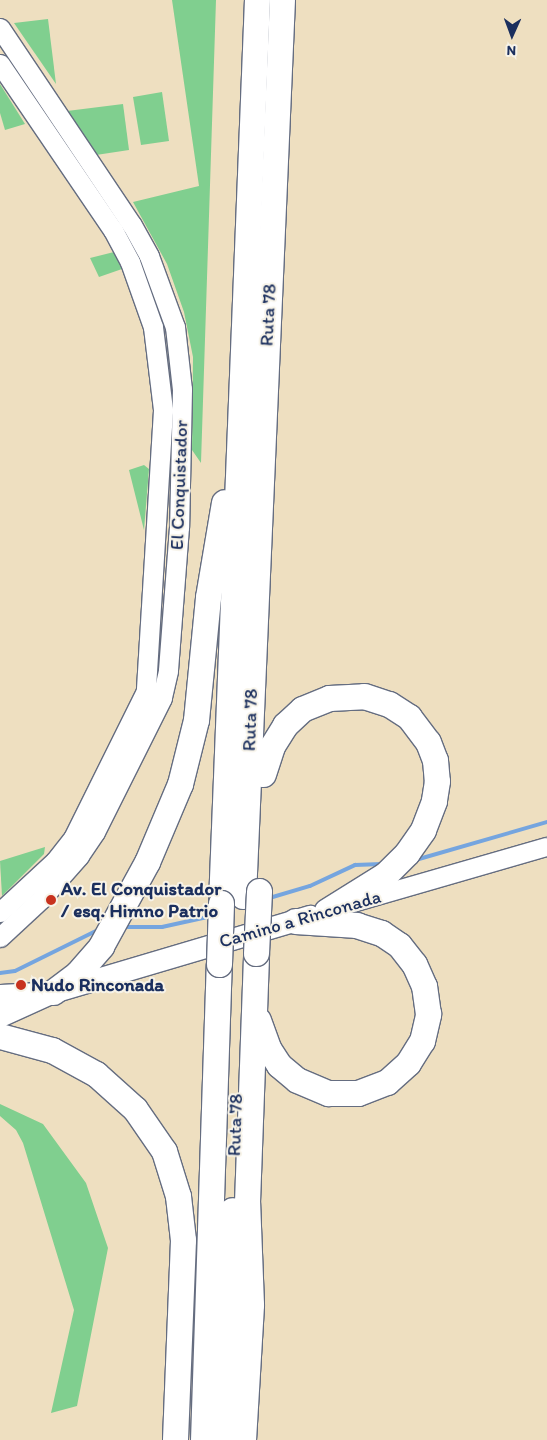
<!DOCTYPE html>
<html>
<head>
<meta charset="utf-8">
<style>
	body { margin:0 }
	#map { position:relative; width:547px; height:1440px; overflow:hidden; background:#eedfc0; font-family:Itim,sans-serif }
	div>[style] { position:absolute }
	.green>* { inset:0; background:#80cf8f }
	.stream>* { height:4px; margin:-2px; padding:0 2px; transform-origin:2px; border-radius:2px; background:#75a5df }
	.roads { filter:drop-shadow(1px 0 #656d80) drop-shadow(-1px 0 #656d80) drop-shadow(0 1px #656d80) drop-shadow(0 -1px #656d80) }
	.tertiary>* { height:18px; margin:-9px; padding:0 9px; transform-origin:9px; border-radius:9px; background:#fff }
	.secondary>* { height:19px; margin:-9.5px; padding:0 9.5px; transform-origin:9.5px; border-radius:9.5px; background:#fff }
	.primary>* { height:21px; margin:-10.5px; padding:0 10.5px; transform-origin:10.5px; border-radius:10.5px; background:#fff }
	.motorway>* { height:25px; margin:-12.5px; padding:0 12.5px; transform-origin:12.5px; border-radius:12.5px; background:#fff }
	.bridges { filter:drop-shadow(1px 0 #656d80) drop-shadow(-1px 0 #656d80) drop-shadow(0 1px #656d80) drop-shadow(0 -1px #656d80) }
	.motorway-bridge>* { height:25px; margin:-12.5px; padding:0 12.5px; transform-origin:12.5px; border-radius:12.5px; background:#fff }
	.dots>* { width:14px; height:14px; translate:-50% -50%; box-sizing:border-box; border:2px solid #f7f3e8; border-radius:50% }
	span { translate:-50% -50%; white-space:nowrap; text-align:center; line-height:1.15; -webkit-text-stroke:4px #f7f3e8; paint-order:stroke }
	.street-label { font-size:19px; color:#1b2f5e }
	.poi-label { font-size:19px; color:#1b2f5e; font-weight:700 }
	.left { translate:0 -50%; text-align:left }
	.north { position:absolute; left:487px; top:10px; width:50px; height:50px; -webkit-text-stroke:4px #f7f3e8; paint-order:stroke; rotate:182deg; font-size:14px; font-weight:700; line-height:20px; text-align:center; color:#1b2f5e }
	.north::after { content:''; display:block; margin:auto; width:18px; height:22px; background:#1b2f5e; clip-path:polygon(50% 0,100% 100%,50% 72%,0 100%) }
</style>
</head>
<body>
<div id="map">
	<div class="green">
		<div style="clip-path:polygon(172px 0,216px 0,201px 463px,192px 450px,193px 357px,184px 312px,167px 264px,133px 202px,199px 186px)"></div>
		<div style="clip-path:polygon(48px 19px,56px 84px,14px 23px)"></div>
		<div style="clip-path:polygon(0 84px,25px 124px,5px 130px,0 113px)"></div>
		<div style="clip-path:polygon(162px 92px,169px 141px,141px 145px,133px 97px)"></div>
		<div style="clip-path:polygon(123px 104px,129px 150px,96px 155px,67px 111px)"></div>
		<div style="clip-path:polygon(114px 252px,122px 269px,99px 277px,90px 258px)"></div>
		<div style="clip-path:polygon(144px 465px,149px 469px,144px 530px,129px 470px)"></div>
		<div style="clip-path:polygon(45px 847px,44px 854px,2px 896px,0 861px)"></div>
		<div style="clip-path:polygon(0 1104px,43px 1124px,86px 1183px,108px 1248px,77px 1406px,51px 1413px,74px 1310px,23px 1143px,16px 1130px,0 1116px)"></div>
	</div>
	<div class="stream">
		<div style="left:412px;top:861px;width:141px;rotate:-16.1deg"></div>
		<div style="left:266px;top:899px;width:46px;rotate:-16.5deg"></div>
		<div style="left:310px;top:886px;width:50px;rotate:-25deg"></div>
		<div style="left:355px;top:865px;width:27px;rotate:-2deg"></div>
		<div style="left:123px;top:927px;width:39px"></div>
		<div style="left:162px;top:927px;width:51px;rotate:-12.4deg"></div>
		<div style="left:0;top:973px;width:15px;rotate:-8deg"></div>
		<div style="left:15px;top:971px;width:93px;rotate:-26.3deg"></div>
	</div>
	<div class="roads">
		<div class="tertiary">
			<div style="left:349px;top:904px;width:206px;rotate:-16.1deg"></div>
		</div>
		<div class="secondary">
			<div style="left:0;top:28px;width:237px;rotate:56.2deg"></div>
			<div style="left:132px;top:225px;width:35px;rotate:61deg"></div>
			<div style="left:149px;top:256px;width:76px;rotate:69.9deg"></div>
			<div style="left:175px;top:327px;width:62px;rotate:83.6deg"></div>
			<div style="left:182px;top:389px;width:138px;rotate:91.2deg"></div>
			<div style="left:179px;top:527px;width:144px;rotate:94.4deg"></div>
			<div style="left:168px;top:671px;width:28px;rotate:103deg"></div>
			<div style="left:162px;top:698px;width:150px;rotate:116.6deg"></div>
			<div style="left:95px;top:832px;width:29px;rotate:124deg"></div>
			<div style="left:79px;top:856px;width:57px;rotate:131.5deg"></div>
			<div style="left:41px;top:899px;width:56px;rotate:137.2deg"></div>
			<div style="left:0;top:64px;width:201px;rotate:55.8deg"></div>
			<div style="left:113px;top:230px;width:36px;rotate:62deg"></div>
			<div style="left:130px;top:262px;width:69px;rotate:70.5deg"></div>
			<div style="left:153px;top:327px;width:84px;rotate:83.1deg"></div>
			<div style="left:163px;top:410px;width:282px;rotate:93.5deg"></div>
			<div style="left:146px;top:691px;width:164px;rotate:116.4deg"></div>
			<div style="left:73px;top:838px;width:29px;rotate:128deg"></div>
			<div style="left:55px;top:861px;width:75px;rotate:137.2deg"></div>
		</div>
		<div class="primary">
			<div style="left:0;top:995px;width:38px;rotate:-3deg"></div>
			<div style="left:0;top:1016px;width:58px;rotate:-24.4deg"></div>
			<div style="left:53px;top:992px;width:268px;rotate:-16.5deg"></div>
		</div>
		<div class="motorway">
			<div style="left:263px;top:774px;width:29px;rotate:-72deg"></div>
			<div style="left:272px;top:746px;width:25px;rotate:-58deg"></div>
			<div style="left:285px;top:725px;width:23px;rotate:-43deg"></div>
			<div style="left:302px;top:709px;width:29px;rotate:-22deg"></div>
			<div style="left:329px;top:698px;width:35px;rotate:-3deg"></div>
			<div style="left:364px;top:696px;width:26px;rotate:18deg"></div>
			<div style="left:389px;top:704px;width:24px;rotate:33deg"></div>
			<div style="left:409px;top:717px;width:31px;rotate:53deg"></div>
			<div style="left:428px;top:742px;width:19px;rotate:69deg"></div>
			<div style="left:435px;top:760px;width:21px;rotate:85deg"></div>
			<div style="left:437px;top:781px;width:20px;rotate:99deg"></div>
			<div style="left:434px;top:801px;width:31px;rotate:111deg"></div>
			<div style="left:423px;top:830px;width:28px;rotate:125deg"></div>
			<div style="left:407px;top:853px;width:30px;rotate:135deg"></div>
			<div style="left:386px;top:874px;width:70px;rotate:147.9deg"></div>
			<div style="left:243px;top:896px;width:897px;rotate:-87.51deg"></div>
			<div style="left:221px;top:903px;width:904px;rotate:-87.72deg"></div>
			<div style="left:53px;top:992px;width:30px;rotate:-37deg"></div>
			<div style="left:77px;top:974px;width:37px;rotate:-49deg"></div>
			<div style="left:101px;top:946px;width:96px;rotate:-61.3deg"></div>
			<div style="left:147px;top:862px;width:85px;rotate:-67.1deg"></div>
			<div style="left:180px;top:784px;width:66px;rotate:-76deg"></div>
			<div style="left:196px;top:720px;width:124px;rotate:-84.4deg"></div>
			<div style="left:208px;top:597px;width:96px;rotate:-80.4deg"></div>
			<div style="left:258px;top:1020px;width:30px;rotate:70deg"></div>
			<div style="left:268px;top:1048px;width:20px;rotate:57deg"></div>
			<div style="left:279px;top:1065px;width:23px;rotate:40deg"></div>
			<div style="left:297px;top:1080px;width:34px;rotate:23deg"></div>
			<div style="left:328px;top:1093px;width:30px"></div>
			<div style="left:358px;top:1093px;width:31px;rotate:-21deg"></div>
			<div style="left:387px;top:1082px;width:28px;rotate:-42deg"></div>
			<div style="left:408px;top:1063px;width:26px;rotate:-58deg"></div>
			<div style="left:422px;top:1041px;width:28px;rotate:-77deg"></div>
			<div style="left:428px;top:1014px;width:28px;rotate:-98deg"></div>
			<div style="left:424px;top:986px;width:24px;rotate:-114deg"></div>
			<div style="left:414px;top:964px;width:24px;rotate:-128deg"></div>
			<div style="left:399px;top:945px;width:22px;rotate:-146deg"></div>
			<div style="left:381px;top:933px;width:25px;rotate:-162deg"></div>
			<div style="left:357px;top:925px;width:62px;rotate:-176.3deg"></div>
			<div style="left:0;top:1036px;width:54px;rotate:15.1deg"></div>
			<div style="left:52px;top:1050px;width:50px;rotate:28.6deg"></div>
			<div style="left:96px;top:1074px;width:52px;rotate:41.9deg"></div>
			<div style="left:135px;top:1109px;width:51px;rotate:55.4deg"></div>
			<div style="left:164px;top:1151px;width:47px;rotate:72.7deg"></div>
			<div style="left:178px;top:1196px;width:44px;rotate:83.5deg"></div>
			<div style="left:183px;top:1240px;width:200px;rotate:92.3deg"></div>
			<div style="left:203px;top:1440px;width:476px;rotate:-88.1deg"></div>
			<div style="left:224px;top:1440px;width:230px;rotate:-88deg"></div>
			<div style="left:243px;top:1440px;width:136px;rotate:-86.6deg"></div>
			<div style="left:251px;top:1304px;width:102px;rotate:-92.2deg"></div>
			<div style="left:247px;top:1202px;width:249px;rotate:-87.9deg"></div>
		</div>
	</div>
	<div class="bridges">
		<div class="motorway-bridge">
			<div style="left:256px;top:953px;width:62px;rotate:-87.2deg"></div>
			<div style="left:219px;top:964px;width:61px;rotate:-88.1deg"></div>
		</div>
	</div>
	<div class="dots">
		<div style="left:51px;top:900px;background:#c8321e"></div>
		<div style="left:21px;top:985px;background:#c8321e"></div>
	</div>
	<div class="street-label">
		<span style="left:268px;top:315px;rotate:-87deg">Ruta 78</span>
		<span style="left:179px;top:485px;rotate:-88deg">El Conquistador</span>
		<span style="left:250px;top:720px;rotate:-88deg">Ruta 78</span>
		<span style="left:300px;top:919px;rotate:-16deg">Camino a Rinconada</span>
		<span style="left:235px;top:1125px;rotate:-88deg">Ruta 78</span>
	</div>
	<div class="poi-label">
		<span class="left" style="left:61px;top:900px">Av. El Conquistador<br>/ esq. Himno Patrio</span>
		<span class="left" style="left:31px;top:985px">Nudo Rinconada</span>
	</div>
	<div class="north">N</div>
</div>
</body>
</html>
